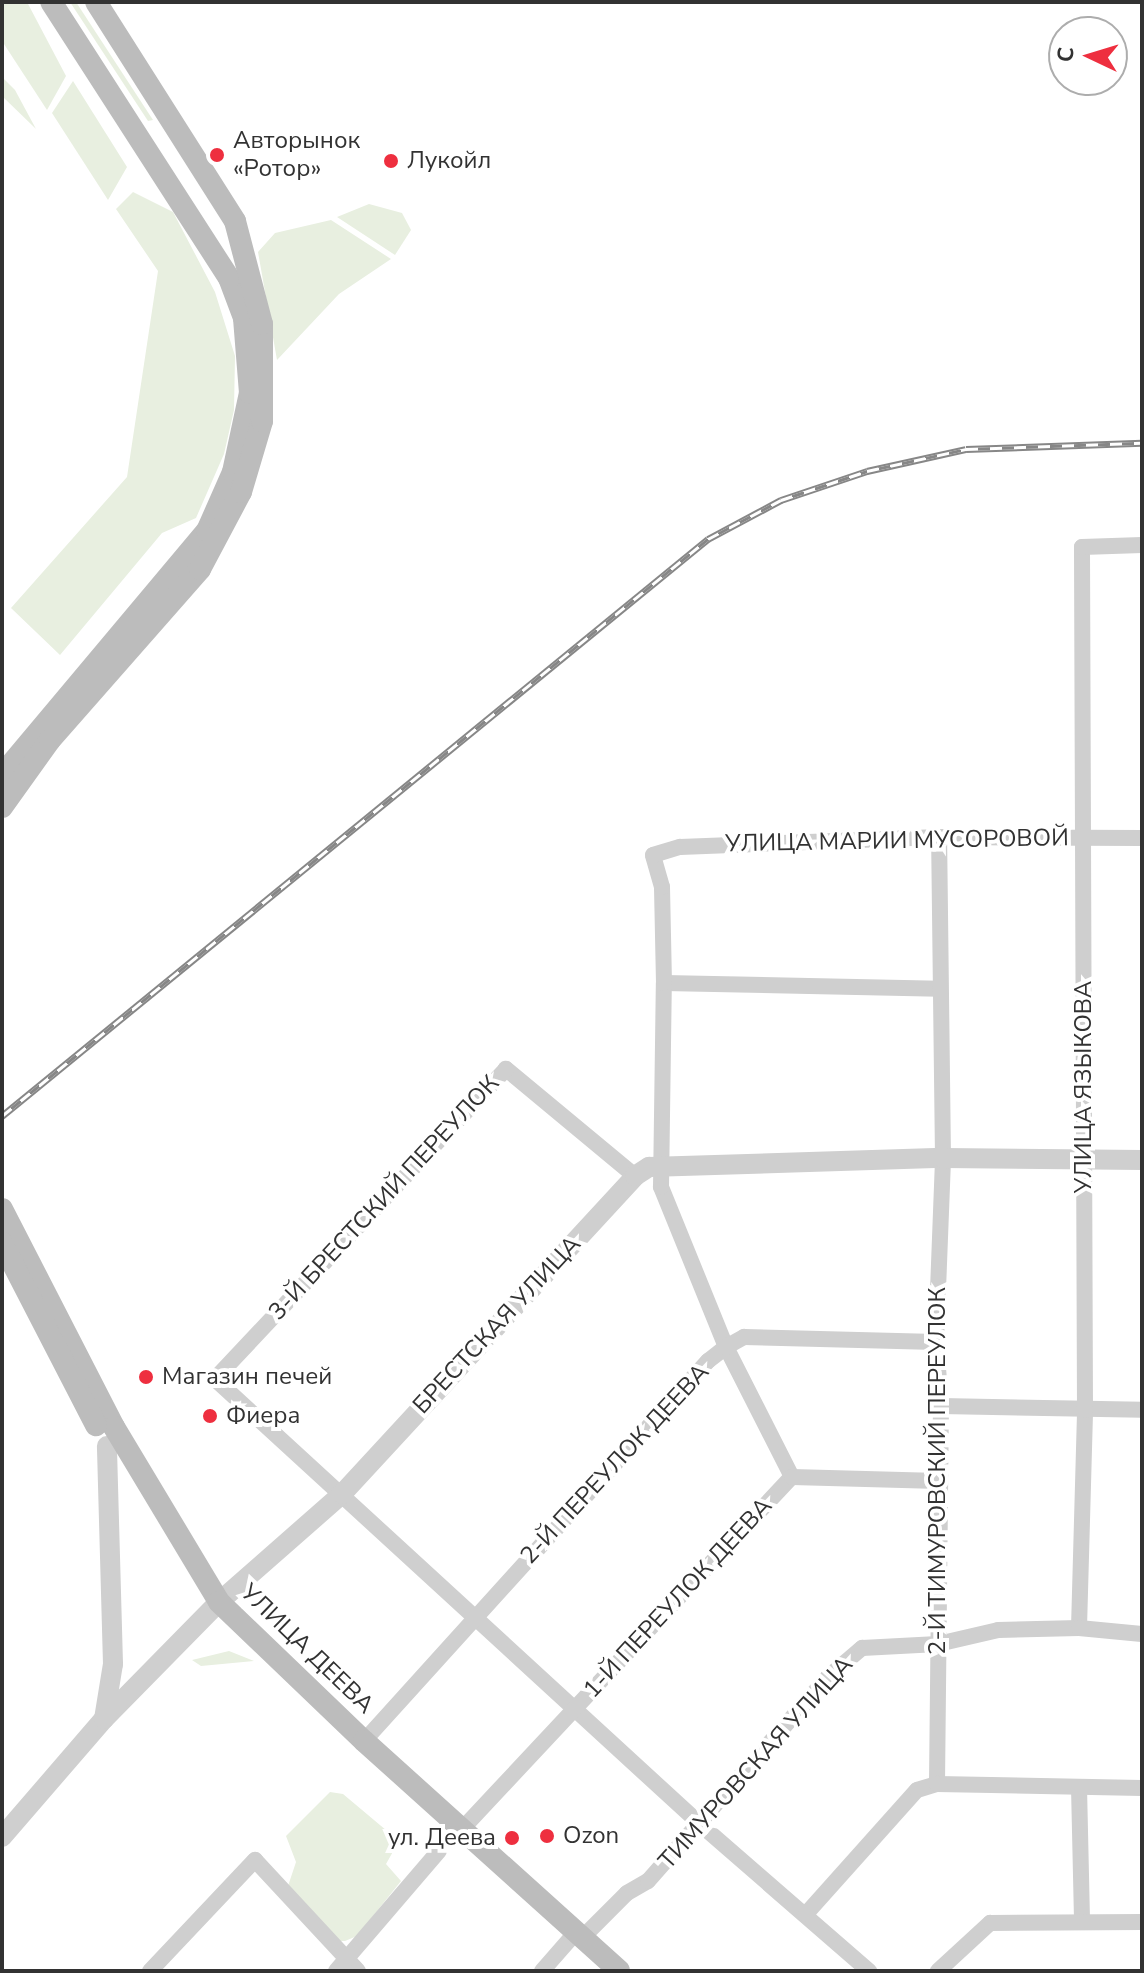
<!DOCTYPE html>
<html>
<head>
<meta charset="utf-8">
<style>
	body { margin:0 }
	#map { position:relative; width:1144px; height:1973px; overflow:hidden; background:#fff; font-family:"Nunito Sans",sans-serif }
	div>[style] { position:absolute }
	.green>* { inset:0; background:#e8efe0 }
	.minor>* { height:16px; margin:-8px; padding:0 8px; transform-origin:8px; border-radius:8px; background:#cfcfcf }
	.tertiary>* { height:20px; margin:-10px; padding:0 10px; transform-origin:10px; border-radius:10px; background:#cfcfcf }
	.secondary>* { height:22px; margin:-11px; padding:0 11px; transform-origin:11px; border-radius:11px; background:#bcbcbc }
	.rail>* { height:7px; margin-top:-3.5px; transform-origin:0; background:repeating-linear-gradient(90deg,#fff 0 12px,#878787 0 24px); box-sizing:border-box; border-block:2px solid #878787 }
	.dots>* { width:22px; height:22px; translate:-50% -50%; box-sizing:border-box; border:4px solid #fff; border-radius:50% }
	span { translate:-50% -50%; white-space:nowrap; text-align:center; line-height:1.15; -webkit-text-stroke:8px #fff; paint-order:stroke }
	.poi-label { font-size:24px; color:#323232 }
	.left { translate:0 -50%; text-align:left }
	.right { translate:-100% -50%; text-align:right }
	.street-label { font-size:24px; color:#323232 }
	.frame { position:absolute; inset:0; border:4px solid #323232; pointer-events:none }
	.north { position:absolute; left:1048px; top:16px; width:80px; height:80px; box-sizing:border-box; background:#fff; border:2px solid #adadad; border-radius:50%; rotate:274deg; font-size:22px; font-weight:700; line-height:32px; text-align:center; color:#323232 }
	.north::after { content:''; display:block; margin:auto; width:28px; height:36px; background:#ee2f3f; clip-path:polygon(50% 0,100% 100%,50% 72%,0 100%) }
</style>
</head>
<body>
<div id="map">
	<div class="green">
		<div style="clip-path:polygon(2px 2px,27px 2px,66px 76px,47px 110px,2px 41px)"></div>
		<div style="clip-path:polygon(70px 2px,76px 2px,153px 120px,148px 121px)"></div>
		<div style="clip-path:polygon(2px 77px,15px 90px,36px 129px,2px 96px)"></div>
		<div style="clip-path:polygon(73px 81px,127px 167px,108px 200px,52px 113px)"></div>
		<div style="clip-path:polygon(133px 192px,173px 212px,215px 292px,235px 356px,234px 410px,224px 454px,196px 518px,162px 533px,60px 655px,11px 608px,127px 477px,158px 271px,116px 209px)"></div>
		<div style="clip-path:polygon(369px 204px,402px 213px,411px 230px,395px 255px,337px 217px)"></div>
		<div style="clip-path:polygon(331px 220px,391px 259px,339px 294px,277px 360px,258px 252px,275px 233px)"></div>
		<div style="clip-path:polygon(229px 1651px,254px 1661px,201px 1666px,192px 1660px)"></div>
		<div style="clip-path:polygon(330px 1792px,343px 1794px,399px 1841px,386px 1864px,401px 1881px,357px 1936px,345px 1941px,332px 1941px,288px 1886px,296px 1862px,286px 1836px)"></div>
	</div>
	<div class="minor">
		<div style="left:664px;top:983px;width:275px;rotate:1.2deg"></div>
		<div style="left:635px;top:1176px;width:168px;rotate:-140.3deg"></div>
		<div style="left:506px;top:1069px;width:425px;rotate:133.2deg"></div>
		<div style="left:215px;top:1379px;width:660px;rotate:42.54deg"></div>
		<div style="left:701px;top:1825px;width:223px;rotate:41deg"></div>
		<div style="left:941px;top:1406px;width:201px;rotate:1.1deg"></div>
		<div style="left:792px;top:1477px;width:146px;rotate:-116.9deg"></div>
		<div style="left:726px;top:1347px;width:173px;rotate:-112.1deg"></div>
		<div style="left:661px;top:1187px;width:204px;rotate:-89.2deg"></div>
		<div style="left:664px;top:983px;width:96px;rotate:-91.2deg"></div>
		<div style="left:662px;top:887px;width:33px;rotate:-106deg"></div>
		<div style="left:653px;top:855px;width:28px;rotate:-17deg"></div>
		<div style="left:680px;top:847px;width:259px;rotate:-2.2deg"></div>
		<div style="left:939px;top:837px;width:203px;rotate:0.3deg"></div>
		<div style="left:1079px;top:1628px;width:218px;rotate:-88.4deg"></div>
		<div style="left:1085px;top:1410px;width:863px;rotate:-90.2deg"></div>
		<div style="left:1082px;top:547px;width:60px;rotate:-1.9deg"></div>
		<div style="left:364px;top:1741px;width:513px;rotate:-47.85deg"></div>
		<div style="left:708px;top:1361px;width:23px;rotate:-38deg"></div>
		<div style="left:726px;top:1347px;width:21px;rotate:-29deg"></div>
		<div style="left:744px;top:1337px;width:192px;rotate:1.5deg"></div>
		<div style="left:937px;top:1784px;width:378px;rotate:-89.4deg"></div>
		<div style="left:941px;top:1406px;width:64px;rotate:-94.5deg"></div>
		<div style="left:936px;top:1342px;width:184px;rotate:-87.8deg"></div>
		<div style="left:943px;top:1158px;width:321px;rotate:-90.7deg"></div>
		<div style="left:1079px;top:1787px;width:134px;rotate:88.7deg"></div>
		<div style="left:464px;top:1827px;width:480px;rotate:-46.9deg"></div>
		<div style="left:792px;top:1477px;width:147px;rotate:1.6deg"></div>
		<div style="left:806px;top:1914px;width:166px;rotate:-48.2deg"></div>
		<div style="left:917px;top:1790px;width:21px;rotate:-17deg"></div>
		<div style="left:937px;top:1784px;width:205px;rotate:1.1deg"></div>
		<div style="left:583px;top:1937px;width:62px;rotate:-45deg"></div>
		<div style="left:627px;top:1893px;width:24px;rotate:-30deg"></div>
		<div style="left:648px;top:1881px;width:272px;rotate:-48.6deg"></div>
		<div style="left:828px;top:1677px;width:45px;rotate:-40.5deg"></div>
		<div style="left:862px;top:1648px;width:76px;rotate:-3deg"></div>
		<div style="left:938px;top:1644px;width:62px;rotate:-13.1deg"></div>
		<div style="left:998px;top:1630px;width:81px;rotate:-1.4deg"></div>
		<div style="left:1079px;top:1628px;width:63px;rotate:5.4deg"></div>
		<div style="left:150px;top:1971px;width:153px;rotate:-46.6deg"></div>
		<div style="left:255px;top:1860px;width:151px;rotate:47.1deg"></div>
		<div style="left:336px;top:1971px;width:158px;rotate:-49.4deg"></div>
		<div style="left:542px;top:1971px;width:53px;rotate:-48.8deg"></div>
		<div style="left:938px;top:1971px;width:71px;rotate:-42.7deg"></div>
		<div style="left:990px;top:1923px;width:152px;rotate:-0.4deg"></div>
	</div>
	<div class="tertiary">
		<div style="left:104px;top:1719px;width:56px;rotate:-80.7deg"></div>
		<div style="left:113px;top:1664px;width:218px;rotate:-91.6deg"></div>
		<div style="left:2px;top:1837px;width:156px;rotate:-49.2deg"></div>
		<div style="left:104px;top:1719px;width:164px;rotate:-45.5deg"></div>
		<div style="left:219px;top:1602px;width:164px;rotate:-41.3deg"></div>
		<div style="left:342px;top:1494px;width:432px;rotate:-47.3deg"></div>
		<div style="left:635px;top:1176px;width:17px;rotate:-33deg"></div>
		<div style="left:649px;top:1167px;width:294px;rotate:-1.8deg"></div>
		<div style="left:943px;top:1158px;width:199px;rotate:0.6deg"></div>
	</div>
	<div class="secondary">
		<div style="left:2px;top:775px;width:319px;rotate:-50deg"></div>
		<div style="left:207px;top:531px;width:64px;rotate:-66.2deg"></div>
		<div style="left:233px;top:472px;width:81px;rotate:-77.9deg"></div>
		<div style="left:250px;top:393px;width:75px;rotate:-94.6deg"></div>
		<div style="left:244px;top:318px;width:43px;rotate:-110.6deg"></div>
		<div style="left:229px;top:278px;width:328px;rotate:-122.8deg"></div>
		<div style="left:2px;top:807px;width:82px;rotate:-54.4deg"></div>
		<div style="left:50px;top:740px;width:227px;rotate:-48.7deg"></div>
		<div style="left:200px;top:569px;width:87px;rotate:-62deg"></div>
		<div style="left:241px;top:492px;width:74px;rotate:-73.5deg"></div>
		<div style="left:262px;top:421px;width:97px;rotate:-90deg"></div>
		<div style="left:262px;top:324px;width:106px;rotate:-104.7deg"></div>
		<div style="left:235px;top:221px;width:259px;rotate:-122.4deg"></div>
		<div style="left:2px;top:1209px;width:245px;rotate:62.8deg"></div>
		<div style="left:114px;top:1427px;width:204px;rotate:59deg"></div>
		<div style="left:219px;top:1602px;width:201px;rotate:43.8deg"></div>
		<div style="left:364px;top:1741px;width:343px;rotate:42deg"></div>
		<div style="left:2px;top:1243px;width:205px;rotate:62.7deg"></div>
	</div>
	<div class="rail">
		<div style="left:2px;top:1116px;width:912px;rotate:-39.26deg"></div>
		<div style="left:708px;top:539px;width:83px;rotate:-28.1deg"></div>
		<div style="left:781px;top:500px;width:91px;rotate:-18.6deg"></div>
		<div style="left:867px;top:471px;width:101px;rotate:-12.5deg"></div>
		<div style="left:966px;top:449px;width:176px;rotate:-2deg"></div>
	</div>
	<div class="dots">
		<div style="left:217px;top:155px;background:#ee2f3f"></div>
		<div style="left:391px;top:161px;background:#ee2f3f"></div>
		<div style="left:146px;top:1377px;background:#ee2f3f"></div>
		<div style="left:210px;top:1416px;background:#ee2f3f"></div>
		<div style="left:547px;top:1836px;background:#ee2f3f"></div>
		<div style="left:512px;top:1838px;background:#ee2f3f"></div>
	</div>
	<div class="poi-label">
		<span class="left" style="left:233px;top:155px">Авторынок<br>«Ротор»</span>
		<span class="left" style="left:407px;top:161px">Лукойл</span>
		<span class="left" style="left:162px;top:1377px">Магазин печей</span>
		<span class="left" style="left:226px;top:1416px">Фиера</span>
		<span class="left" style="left:563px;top:1836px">Ozon</span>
		<span class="right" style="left:496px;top:1838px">ул. Деева</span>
	</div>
	<div class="street-label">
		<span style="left:897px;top:841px;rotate:-1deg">УЛИЦА МАРИИ МУСОРОВОЙ</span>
		<span style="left:1084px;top:1087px;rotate:-90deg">УЛИЦА ЯЗЫКОВА</span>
		<span style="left:384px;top:1198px;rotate:-47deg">3-Й БРЕСТСКИЙ ПЕРЕУЛОК</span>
		<span style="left:497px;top:1325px;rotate:-47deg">БРЕСТСКАЯ УЛИЦА</span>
		<span style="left:615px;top:1464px;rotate:-47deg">2-Й ПЕРЕУЛОК ДЕЕВА</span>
		<span style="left:938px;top:1471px;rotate:-90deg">2-Й ТИМУРОВСКИЙ ПЕРЕУЛОК</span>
		<span style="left:678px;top:1598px;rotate:-47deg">1-Й ПЕРЕУЛОК ДЕЕВА</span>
		<span style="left:307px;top:1649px;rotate:44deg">УЛИЦА ДЕЕВА</span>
		<span style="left:756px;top:1763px;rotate:-48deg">ТИМУРОВСКАЯ УЛИЦА</span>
	</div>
	<div class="frame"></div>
	<div class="north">С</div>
</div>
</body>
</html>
